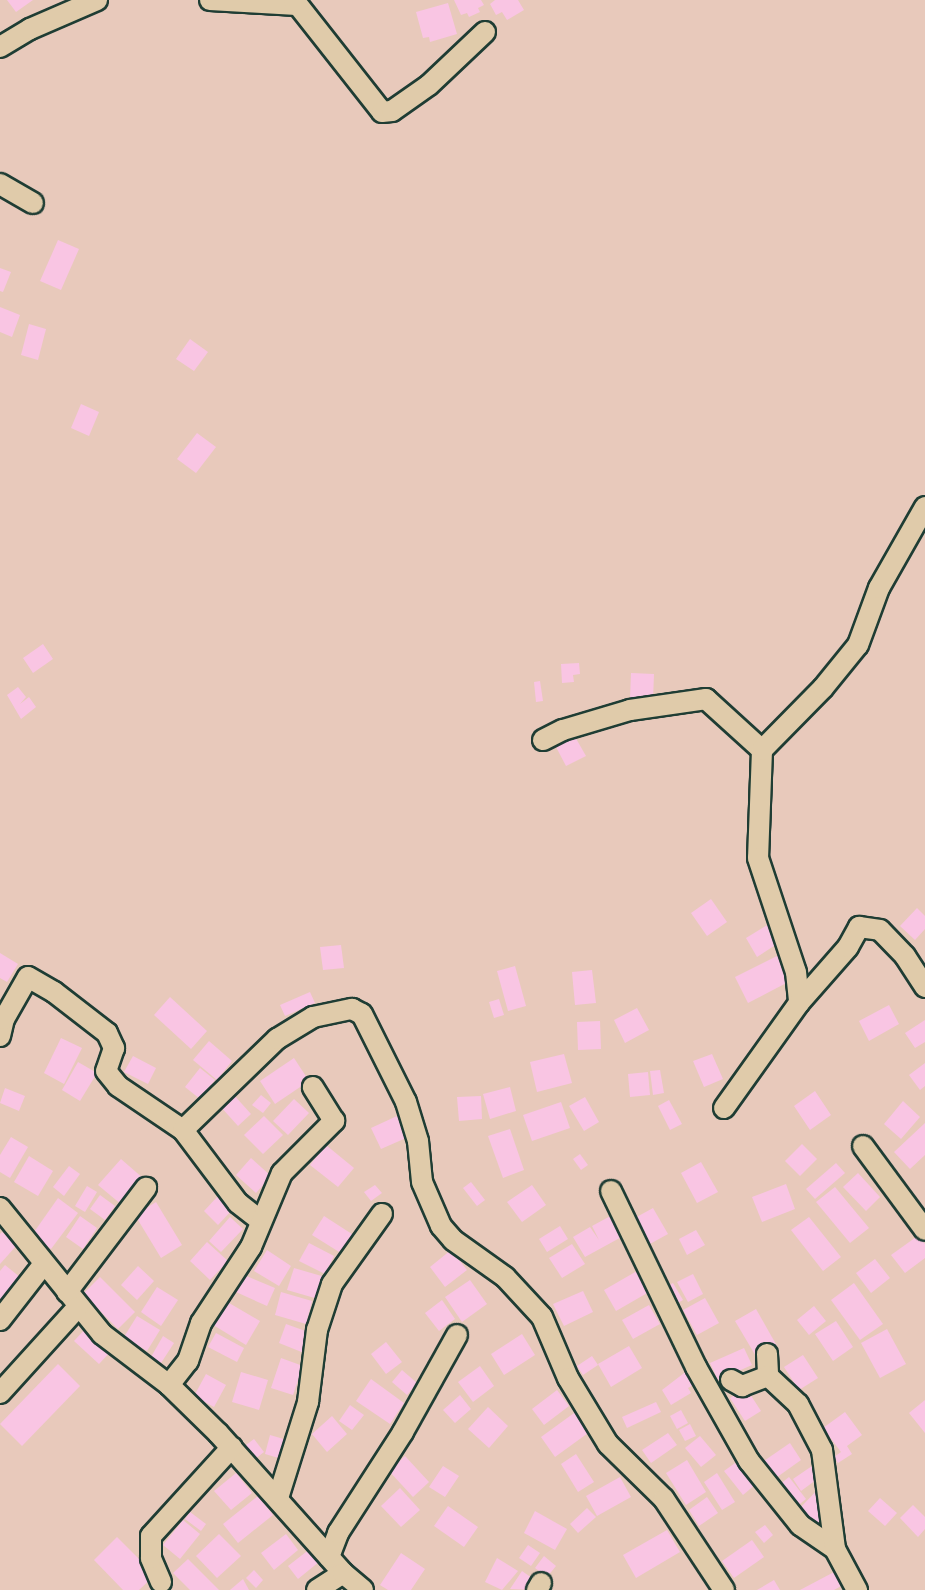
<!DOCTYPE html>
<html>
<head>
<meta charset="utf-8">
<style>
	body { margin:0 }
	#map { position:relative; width:925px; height:1590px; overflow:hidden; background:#e8c9bb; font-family:"Gochi Hand",sans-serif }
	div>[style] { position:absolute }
	.building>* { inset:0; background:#f9c5e3 }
	.roads { filter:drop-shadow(2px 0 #1f3d34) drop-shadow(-2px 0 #1f3d34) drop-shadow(0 2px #1f3d34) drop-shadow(0 -2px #1f3d34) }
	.minor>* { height:20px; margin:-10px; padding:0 10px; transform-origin:10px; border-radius:10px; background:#e0cbaa }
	span { translate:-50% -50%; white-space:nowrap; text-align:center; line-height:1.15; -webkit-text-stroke:6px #e0cbaa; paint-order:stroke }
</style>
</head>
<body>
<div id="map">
	<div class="building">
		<div style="clip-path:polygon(7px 0,33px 0,16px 12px)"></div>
		<div style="clip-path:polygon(454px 0,481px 0,484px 5px,478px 8px,480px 12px,469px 17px,467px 13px,461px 15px)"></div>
		<div style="clip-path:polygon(518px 0,524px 10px,507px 20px,502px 12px,496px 15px,490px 4px,495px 0)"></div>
		<div style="clip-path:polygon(448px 3px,457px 34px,430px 42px,429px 37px,423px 38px,416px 12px)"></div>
		<div style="clip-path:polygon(58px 240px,79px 249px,61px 290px,40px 281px)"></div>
		<div style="clip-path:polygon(0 268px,11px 272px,3px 292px,0 291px)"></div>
		<div style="clip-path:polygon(0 307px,20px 315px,12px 337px,0 332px)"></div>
		<div style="clip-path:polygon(29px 324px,46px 329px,38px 360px,21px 355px)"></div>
		<div style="clip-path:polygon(190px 339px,208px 352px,194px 371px,176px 359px)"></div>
		<div style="clip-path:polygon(81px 404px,99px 412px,89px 436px,71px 428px)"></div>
		<div style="clip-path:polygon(197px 433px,216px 447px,196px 473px,177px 459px)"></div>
		<div style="clip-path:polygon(43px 644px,53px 659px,33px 673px,23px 658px)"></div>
		<div style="clip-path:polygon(579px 663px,580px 674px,573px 675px,574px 682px,562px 683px,561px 664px)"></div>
		<div style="clip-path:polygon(631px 673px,654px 674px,653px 700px,630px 699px)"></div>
		<div style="clip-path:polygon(540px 681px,543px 701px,536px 702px,534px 682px)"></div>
		<div style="clip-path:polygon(18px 687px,26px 697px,20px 704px,29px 697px,36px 707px,21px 719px,7px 695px)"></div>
		<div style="clip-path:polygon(574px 735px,586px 756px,566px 766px,555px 745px)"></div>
		<div style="clip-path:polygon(711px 899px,727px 922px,707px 936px,691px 913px)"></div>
		<div style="clip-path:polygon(917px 908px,925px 916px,925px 929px,915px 940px,900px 926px)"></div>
		<div style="clip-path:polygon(769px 924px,780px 942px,757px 957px,746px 938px)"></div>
		<div style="clip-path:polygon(341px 945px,344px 968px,323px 970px,320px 947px)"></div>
		<div style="clip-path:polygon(0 953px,18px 964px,7px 982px,0 978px)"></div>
		<div style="clip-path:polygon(779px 955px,792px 980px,748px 1003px,735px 977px)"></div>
		<div style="clip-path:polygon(515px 966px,526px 1006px,508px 1011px,497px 971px)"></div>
		<div style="clip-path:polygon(592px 970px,596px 1003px,575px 1005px,572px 972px)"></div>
		<div style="clip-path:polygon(310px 992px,315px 1003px,285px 1016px,280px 1005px)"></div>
		<div style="clip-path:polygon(170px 997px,207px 1031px,191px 1049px,154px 1015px)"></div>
		<div style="clip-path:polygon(499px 999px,504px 1015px,494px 1018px,489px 1002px)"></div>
		<div style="clip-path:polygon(889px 1005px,899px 1024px,869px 1041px,859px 1021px)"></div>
		<div style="clip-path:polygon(637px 1008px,649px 1030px,625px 1043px,614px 1020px)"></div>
		<div style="clip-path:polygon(925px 1020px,925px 1042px,915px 1048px,905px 1033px)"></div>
		<div style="clip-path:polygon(600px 1021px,601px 1049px,578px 1050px,577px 1022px)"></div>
		<div style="clip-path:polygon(61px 1038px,82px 1048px,64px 1084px,44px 1073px)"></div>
		<div style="clip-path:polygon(209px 1041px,232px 1061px,217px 1080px,193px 1060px)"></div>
		<div style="clip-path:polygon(564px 1054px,572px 1083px,537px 1092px,530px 1062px)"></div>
		<div style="clip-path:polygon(712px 1054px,723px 1079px,704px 1087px,693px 1061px)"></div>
		<div style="clip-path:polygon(133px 1056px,156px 1068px,148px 1084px,124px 1072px)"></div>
		<div style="clip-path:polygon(294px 1058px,309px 1081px,275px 1104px,260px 1081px)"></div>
		<div style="clip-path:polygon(78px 1062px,97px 1073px,80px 1101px,62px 1090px)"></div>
		<div style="clip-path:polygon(925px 1063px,925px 1086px,920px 1090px,909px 1075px)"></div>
		<div style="clip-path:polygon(200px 1068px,215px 1080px,200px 1099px,185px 1087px)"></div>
		<div style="clip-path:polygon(660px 1070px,664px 1093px,653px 1095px,650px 1071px)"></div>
		<div style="clip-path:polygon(648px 1072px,650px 1095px,630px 1097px,628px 1074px)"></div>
		<div style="clip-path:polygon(510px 1087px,516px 1111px,490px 1119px,483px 1094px)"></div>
		<div style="clip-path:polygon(5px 1088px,25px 1096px,19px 1111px,0 1103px)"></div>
		<div style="clip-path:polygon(815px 1091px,831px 1115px,810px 1130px,794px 1106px)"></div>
		<div style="clip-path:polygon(233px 1094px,251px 1114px,238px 1126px,220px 1106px)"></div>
		<div style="clip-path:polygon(261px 1095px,271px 1103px,263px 1113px,252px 1105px)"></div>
		<div style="clip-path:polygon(481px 1096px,482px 1119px,459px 1121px,457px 1097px)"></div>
		<div style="clip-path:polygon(585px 1097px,599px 1122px,584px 1131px,569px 1106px)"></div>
		<div style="clip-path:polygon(294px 1099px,309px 1113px,288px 1135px,273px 1121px)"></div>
		<div style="clip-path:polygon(669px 1100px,682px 1124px,670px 1130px,658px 1106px)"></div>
		<div style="clip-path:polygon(903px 1101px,920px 1117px,901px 1139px,884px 1124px)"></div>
		<div style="clip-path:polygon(561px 1102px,570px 1128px,532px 1141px,523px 1115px)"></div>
		<div style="clip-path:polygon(264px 1116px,283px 1135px,263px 1154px,244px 1135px)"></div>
		<div style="clip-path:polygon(397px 1116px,406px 1138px,381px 1149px,371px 1128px)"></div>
		<div style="clip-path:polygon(925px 1123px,925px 1155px,910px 1169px,894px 1152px)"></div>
		<div style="clip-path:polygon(510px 1129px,524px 1170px,503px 1178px,488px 1136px)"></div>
		<div style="clip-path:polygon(11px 1137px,28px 1147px,10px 1178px,0 1172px,0 1155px)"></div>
		<div style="clip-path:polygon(802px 1144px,817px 1159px,800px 1176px,785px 1161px)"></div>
		<div style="clip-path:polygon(326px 1145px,354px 1168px,338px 1187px,310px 1165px)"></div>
		<div style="clip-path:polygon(580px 1154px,588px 1165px,581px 1170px,573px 1159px)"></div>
		<div style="clip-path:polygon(29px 1156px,53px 1171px,38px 1196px,14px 1182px)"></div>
		<div style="clip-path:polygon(251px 1158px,271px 1176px,256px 1193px,236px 1175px)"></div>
		<div style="clip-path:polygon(121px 1159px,144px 1179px,122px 1205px,98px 1185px)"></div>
		<div style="clip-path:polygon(701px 1162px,718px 1192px,697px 1203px,681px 1173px)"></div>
		<div style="clip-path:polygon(836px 1163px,845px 1173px,815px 1199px,806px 1189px)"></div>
		<div style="clip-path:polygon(69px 1166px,80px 1174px,64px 1196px,53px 1187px)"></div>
		<div style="clip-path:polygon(858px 1173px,880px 1197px,866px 1211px,843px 1187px)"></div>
		<div style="clip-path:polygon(471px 1182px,485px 1200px,477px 1206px,463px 1188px)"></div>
		<div style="clip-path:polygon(786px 1184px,795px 1209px,762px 1222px,752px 1197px)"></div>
		<div style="clip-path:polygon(375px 1185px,382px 1193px,371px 1201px,364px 1192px)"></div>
		<div style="clip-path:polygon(532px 1185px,546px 1205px,522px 1222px,507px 1202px)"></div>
		<div style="clip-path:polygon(87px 1186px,97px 1192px,85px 1212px,75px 1206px)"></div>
		<div style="clip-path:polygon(835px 1187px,869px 1228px,850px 1243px,816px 1202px)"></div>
		<div style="clip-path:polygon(100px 1195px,115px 1206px,105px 1220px,90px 1209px)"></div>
		<div style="clip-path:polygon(218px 1196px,232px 1210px,218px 1225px,204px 1211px)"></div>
		<div style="clip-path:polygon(58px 1198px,78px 1213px,51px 1249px,32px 1235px)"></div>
		<div style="clip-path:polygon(156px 1202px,182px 1245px,161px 1258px,135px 1215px)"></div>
		<div style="clip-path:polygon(653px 1208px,668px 1234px,648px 1245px,633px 1219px)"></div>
		<div style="clip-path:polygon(616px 1213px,627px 1234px,585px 1257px,573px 1237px,590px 1227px,599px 1240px,592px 1226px)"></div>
		<div style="clip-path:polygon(80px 1216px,97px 1228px,83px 1249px,66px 1237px)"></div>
		<div style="clip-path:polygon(324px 1216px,355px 1236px,344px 1255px,312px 1235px)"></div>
		<div style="clip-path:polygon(230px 1217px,243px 1229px,221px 1252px,209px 1241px)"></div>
		<div style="clip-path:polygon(809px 1217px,841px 1257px,823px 1271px,791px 1230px)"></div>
		<div style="clip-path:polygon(560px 1226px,568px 1239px,547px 1252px,539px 1239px)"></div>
		<div style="clip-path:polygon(696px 1230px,705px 1245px,687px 1255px,679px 1239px)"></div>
		<div style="clip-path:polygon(2px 1232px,17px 1245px,0 1264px,0 1234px)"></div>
		<div style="clip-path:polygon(919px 1235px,925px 1244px,925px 1258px,905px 1273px,891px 1255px)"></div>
		<div style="clip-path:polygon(207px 1242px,228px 1261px,210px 1280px,190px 1261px)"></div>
		<div style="clip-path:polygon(309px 1243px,334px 1256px,325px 1274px,299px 1261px)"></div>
		<div style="clip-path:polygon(572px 1244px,585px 1264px,562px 1278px,549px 1258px)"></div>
		<div style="clip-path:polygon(267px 1250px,291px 1266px,279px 1286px,254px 1271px)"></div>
		<div style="clip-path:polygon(451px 1250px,467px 1270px,445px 1287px,430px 1267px)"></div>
		<div style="clip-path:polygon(875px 1259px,890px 1278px,871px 1293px,856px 1273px)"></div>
		<div style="clip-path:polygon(5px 1265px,26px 1282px,0 1305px,0 1271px)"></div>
		<div style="clip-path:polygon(138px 1266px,154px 1281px,137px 1300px,121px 1285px)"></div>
		<div style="clip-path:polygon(294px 1268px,325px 1277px,318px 1299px,287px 1290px)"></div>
		<div style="clip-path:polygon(637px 1271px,649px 1292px,616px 1311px,604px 1290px)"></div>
		<div style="clip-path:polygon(693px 1274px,703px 1294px,688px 1302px,677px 1282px)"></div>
		<div style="clip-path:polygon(244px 1275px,275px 1288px,267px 1306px,236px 1292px)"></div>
		<div style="clip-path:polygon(100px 1277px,135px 1312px,118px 1329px,83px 1294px)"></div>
		<div style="clip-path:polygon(470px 1280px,487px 1304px,462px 1322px,445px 1297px)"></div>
		<div style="clip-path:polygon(673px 1283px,683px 1300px,676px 1304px,666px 1287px)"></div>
		<div style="clip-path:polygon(854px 1283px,883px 1324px,860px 1340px,831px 1300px)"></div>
		<div style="clip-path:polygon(157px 1287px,178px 1300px,161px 1326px,141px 1312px)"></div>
		<div style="clip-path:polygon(583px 1291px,593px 1312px,564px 1326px,553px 1304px)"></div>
		<div style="clip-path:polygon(281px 1292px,312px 1301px,306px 1324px,275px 1315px)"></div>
		<div style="clip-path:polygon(705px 1298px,719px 1323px,697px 1335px,683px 1310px)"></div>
		<div style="clip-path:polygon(224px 1300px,260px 1321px,246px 1345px,210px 1323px)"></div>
		<div style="clip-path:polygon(442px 1300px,455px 1319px,439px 1331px,425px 1313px)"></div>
		<div style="clip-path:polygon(649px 1305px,660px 1324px,633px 1339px,622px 1320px)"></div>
		<div style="clip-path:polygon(814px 1306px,826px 1321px,809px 1335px,797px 1320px)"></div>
		<div style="clip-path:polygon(756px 1309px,777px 1346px,757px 1358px,735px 1321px)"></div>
		<div style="clip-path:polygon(137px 1316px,160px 1330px,147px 1351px,124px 1337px)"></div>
		<div style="clip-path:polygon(836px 1321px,853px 1347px,833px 1361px,815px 1334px)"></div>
		<div style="clip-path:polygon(286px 1324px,311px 1333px,304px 1353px,279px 1343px)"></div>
		<div style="clip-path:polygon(87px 1327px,112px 1350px,99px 1364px,74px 1341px)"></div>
		<div style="clip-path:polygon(887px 1329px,906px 1364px,880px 1378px,861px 1343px)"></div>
		<div style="clip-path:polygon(216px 1333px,244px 1348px,237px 1362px,208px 1347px)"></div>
		<div style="clip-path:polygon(522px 1334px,535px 1355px,504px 1375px,491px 1354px)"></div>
		<div style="clip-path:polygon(163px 1336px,174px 1343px,161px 1363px,151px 1357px)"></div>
		<div style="clip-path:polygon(386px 1342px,402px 1362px,386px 1374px,371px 1354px)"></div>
		<div style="clip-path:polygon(629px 1346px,642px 1368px,611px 1387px,598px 1364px)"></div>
		<div style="clip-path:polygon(744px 1348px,752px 1365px,718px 1380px,710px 1363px)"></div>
		<div style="clip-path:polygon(803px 1355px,818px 1378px,799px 1390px,784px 1367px)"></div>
		<div style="clip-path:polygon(592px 1356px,598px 1365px,583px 1375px,577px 1366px)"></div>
		<div style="clip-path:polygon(281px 1358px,303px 1366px,293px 1395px,271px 1388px)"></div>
		<div style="clip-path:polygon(58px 1364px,80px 1386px,22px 1446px,0 1424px)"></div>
		<div style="clip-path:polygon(480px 1366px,494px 1386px,473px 1402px,458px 1382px)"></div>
		<div style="clip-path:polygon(692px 1367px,700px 1381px,688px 1388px,691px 1393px,671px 1405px,662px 1390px)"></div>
		<div style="clip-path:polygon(402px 1370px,417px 1383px,407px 1395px,392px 1382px)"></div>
		<div style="clip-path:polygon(241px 1372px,268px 1380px,259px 1410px,232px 1402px)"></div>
		<div style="clip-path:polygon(206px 1374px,226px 1385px,214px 1407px,194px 1396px)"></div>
		<div style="clip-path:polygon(371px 1379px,404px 1403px,390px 1424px,356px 1401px)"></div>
		<div style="clip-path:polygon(746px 1388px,761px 1411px,745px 1421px,730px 1398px)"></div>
		<div style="clip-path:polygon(557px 1390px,569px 1406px,544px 1425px,532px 1409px)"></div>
		<div style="clip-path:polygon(460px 1395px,471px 1409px,455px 1423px,443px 1410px)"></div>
		<div style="clip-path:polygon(925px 1400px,925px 1433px,909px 1413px)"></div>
		<div style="clip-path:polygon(656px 1402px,661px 1412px,627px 1428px,622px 1417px)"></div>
		<div style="clip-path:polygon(350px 1405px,364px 1415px,352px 1430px,339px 1421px)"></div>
		<div style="clip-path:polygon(488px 1407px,508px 1426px,489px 1448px,468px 1429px)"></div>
		<div style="clip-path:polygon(581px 1408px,595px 1428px,555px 1457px,541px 1437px)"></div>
		<div style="clip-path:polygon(681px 1410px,688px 1423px,677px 1429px,670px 1416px)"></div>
		<div style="clip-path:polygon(845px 1412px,862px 1435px,847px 1446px,852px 1454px,838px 1463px,834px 1457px,841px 1452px,823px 1428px)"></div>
		<div style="clip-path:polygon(332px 1416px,347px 1434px,327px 1452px,312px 1434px)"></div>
		<div style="clip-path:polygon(690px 1424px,696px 1436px,685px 1441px,679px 1430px)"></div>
		<div style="clip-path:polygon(668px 1433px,677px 1445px,651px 1463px,642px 1450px)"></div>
		<div style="clip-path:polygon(270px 1435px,287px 1440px,282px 1459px,265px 1454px)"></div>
		<div style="clip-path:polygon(700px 1436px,716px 1455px,701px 1467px,685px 1448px)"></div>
		<div style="clip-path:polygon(254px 1439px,264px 1452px,255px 1459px,246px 1445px)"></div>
		<div style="clip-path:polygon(790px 1443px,801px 1460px,773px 1480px,761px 1463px)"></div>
		<div style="clip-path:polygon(576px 1454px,594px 1482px,578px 1492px,561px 1464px)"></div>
		<div style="clip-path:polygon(405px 1456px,429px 1482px,413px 1497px,389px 1471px)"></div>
		<div style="clip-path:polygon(687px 1460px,706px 1492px,686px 1505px,666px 1473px)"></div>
		<div style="clip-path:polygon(735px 1463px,756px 1484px,743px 1495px,724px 1471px)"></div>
		<div style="clip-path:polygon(443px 1466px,459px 1476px,445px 1497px,429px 1487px)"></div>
		<div style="clip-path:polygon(812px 1466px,820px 1477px,801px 1491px,793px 1479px)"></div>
		<div style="clip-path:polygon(236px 1473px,252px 1493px,231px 1510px,214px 1491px)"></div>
		<div style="clip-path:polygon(717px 1473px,735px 1502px,722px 1510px,704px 1482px)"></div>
		<div style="clip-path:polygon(620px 1477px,631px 1497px,597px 1516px,586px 1496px)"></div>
		<div style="clip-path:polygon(789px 1477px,806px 1499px,796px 1507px,779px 1485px)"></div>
		<div style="clip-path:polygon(821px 1486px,824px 1529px,821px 1525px,814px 1530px,800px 1508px)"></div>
		<div style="clip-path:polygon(400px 1488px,420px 1510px,401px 1527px,381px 1506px)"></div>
		<div style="clip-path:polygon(258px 1496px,273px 1515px,238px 1543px,223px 1524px)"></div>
		<div style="clip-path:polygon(707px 1497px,718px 1513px,699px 1526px,689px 1510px)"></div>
		<div style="clip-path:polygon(880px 1498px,897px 1513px,885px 1526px,868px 1511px)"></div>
		<div style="clip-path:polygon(913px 1505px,925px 1517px,925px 1529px,918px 1537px,900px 1518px)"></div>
		<div style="clip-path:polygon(448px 1506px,478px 1527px,464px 1547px,434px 1526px)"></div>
		<div style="clip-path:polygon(587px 1508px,596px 1517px,578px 1533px,570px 1524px)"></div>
		<div style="clip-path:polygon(535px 1511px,567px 1529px,555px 1550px,524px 1533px)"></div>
		<div style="clip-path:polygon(190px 1512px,206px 1524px,201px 1531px,185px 1519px)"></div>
		<div style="clip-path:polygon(183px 1520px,200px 1534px,180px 1559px,163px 1545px)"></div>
		<div style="clip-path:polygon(765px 1525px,773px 1535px,764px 1543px,755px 1532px)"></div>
		<div style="clip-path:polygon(667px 1530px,680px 1552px,636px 1578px,623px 1555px)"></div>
		<div style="clip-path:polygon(219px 1534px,241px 1556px,217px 1578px,196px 1556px)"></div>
		<div style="clip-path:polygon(286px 1534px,298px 1550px,274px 1570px,261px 1553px)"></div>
		<div style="clip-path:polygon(117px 1537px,155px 1575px,139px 1590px,123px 1590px,94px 1560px)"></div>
		<div style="clip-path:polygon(752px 1540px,764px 1557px,734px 1578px,722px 1561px)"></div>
		<div style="clip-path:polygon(315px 1545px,325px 1557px,298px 1579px,288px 1566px)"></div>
		<div style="clip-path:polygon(528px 1545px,540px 1553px,531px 1566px,519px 1558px)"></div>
		<div style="clip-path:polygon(401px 1553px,425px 1569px,411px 1590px,388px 1590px,380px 1585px)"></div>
		<div style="clip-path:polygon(544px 1556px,556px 1566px,547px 1577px,535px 1568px)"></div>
		<div style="clip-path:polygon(497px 1558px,518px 1571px,502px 1590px,485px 1582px)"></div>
		<div style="clip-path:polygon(188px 1559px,219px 1590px,190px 1590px,173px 1573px)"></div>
		<div style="clip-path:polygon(254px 1570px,263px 1580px,256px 1588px,246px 1578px)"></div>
		<div style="clip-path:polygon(522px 1571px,539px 1583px,534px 1590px,510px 1589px)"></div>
		<div style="clip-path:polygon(836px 1571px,843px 1585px,834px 1590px,800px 1590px)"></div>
		<div style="clip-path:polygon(243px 1579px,249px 1590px,230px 1590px)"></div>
		<div style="clip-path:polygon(774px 1580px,780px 1590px,757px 1590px)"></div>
	</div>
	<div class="roads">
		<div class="minor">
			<div style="left:210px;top:0;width:87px;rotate:3.3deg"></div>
			<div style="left:294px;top:0;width:142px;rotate:51.8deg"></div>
			<div style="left:382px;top:112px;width:10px;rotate:-6deg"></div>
			<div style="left:392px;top:111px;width:45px;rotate:-35.1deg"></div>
			<div style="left:429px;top:85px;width:77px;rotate:-43.4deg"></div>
			<div style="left:0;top:47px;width:35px;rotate:-31deg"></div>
			<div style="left:30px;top:29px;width:73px;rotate:-23.4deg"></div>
			<div style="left:0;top:184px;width:38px;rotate:30deg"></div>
			<div style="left:543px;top:740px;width:22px;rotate:-27deg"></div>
			<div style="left:563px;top:730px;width:70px;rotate:-16.6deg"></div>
			<div style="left:630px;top:710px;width:77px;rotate:-8.2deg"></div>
			<div style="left:706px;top:699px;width:76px;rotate:42.3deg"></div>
			<div style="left:762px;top:750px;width:108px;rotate:92.1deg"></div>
			<div style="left:758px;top:858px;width:120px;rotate:71.6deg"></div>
			<div style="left:796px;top:972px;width:31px;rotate:84deg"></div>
			<div style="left:799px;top:1003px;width:129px;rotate:125.5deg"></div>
			<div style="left:762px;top:750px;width:87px;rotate:-45.5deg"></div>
			<div style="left:823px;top:688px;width:55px;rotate:-50.9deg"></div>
			<div style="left:858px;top:645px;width:61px;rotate:-69.8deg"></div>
			<div style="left:879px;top:588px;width:93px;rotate:-60.4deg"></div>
			<div style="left:799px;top:1003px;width:74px;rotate:-48.8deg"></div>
			<div style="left:848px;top:947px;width:23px;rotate:-61deg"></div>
			<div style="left:859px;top:927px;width:21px;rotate:8deg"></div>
			<div style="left:880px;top:930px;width:36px;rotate:46deg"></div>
			<div style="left:905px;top:956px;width:37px;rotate:57deg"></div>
			<div style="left:0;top:1036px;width:17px;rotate:-77deg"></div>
			<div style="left:4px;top:1019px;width:48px;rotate:-60.3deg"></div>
			<div style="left:28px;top:977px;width:30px;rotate:30deg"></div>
			<div style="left:54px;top:992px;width:67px;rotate:37.7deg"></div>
			<div style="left:107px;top:1033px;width:17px;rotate:65deg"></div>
			<div style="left:114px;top:1048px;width:24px;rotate:109deg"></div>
			<div style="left:106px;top:1071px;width:19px;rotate:51deg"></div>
			<div style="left:118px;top:1086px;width:78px;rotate:34.1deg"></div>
			<div style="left:183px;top:1130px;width:91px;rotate:53deg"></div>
			<div style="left:238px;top:1203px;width:29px;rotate:38deg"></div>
			<div style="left:183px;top:1130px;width:131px;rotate:-44.1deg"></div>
			<div style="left:277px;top:1039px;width:42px;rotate:-31.4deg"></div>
			<div style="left:313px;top:1017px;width:40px;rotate:-12deg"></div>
			<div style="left:352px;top:1009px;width:11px;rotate:27deg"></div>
			<div style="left:362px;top:1014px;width:98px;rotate:63.4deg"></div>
			<div style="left:406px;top:1102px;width:41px;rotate:72.9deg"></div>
			<div style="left:418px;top:1141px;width:41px;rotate:84.4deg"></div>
			<div style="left:422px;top:1182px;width:48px;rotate:66.6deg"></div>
			<div style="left:441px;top:1226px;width:18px;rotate:49deg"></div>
			<div style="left:453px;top:1240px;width:64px;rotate:35.4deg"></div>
			<div style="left:505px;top:1277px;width:54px;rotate:47.2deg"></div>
			<div style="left:542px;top:1317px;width:66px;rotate:66.9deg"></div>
			<div style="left:568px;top:1378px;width:77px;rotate:58.8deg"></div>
			<div style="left:608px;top:1444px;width:78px;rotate:44.5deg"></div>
			<div style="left:664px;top:1499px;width:109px;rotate:56.6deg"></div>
			<div style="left:863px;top:1146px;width:104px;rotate:53.6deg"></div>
			<div style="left:611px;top:1191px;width:195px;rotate:64.2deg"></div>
			<div style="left:696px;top:1367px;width:108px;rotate:60.6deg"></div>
			<div style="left:749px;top:1461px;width:82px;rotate:51.4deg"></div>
			<div style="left:800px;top:1525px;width:42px;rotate:34.4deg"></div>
			<div style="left:0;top:1208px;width:162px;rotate:51deg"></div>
			<div style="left:102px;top:1334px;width:84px;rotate:37.3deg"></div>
			<div style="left:169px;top:1385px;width:69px;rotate:44.4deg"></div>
			<div style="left:218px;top:1433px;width:188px;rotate:48.2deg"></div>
			<div style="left:67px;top:1292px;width:131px;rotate:-52.8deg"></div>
			<div style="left:0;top:1320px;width:70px;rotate:-52deg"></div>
			<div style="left:767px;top:1354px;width:22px;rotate:87deg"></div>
			<div style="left:768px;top:1376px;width:41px;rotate:43deg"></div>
			<div style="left:798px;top:1404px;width:52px;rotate:62.4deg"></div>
			<div style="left:822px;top:1450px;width:100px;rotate:82.5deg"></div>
			<div style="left:835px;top:1549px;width:47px;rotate:61.8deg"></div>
			<div style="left:731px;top:1380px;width:13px;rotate:29deg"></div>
			<div style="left:742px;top:1386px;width:28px;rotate:-21deg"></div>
			<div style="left:169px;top:1385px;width:31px;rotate:-52deg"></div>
			<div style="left:188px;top:1361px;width:40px;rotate:-71.1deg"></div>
			<div style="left:201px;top:1323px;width:91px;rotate:-56.7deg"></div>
			<div style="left:251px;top:1247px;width:80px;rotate:-67.3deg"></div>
			<div style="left:282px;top:1173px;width:74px;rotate:-45deg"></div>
			<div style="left:334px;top:1121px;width:40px;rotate:-122deg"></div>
			<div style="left:0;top:1393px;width:116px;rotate:-47.8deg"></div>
			<div style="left:278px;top:1498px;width:101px;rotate:-72.6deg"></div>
			<div style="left:308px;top:1402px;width:73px;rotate:-82.9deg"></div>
			<div style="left:317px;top:1330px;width:48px;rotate:-71.9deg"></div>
			<div style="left:332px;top:1284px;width:86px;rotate:-54.5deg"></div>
			<div style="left:329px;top:1557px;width:26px;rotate:-69deg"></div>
			<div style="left:338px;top:1533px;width:120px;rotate:-57.2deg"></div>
			<div style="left:403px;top:1432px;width:111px;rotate:-60.9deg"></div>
			<div style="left:161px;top:1582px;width:26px;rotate:-113deg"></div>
			<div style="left:151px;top:1558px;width:22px;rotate:-90deg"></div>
			<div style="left:151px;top:1536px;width:120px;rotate:-47.7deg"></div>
			<div style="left:317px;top:1590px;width:31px;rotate:-33deg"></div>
			<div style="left:343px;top:1573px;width:26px;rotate:40deg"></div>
			<div style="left:537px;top:1590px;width:8px;rotate:-60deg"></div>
		</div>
	</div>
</div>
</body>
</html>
